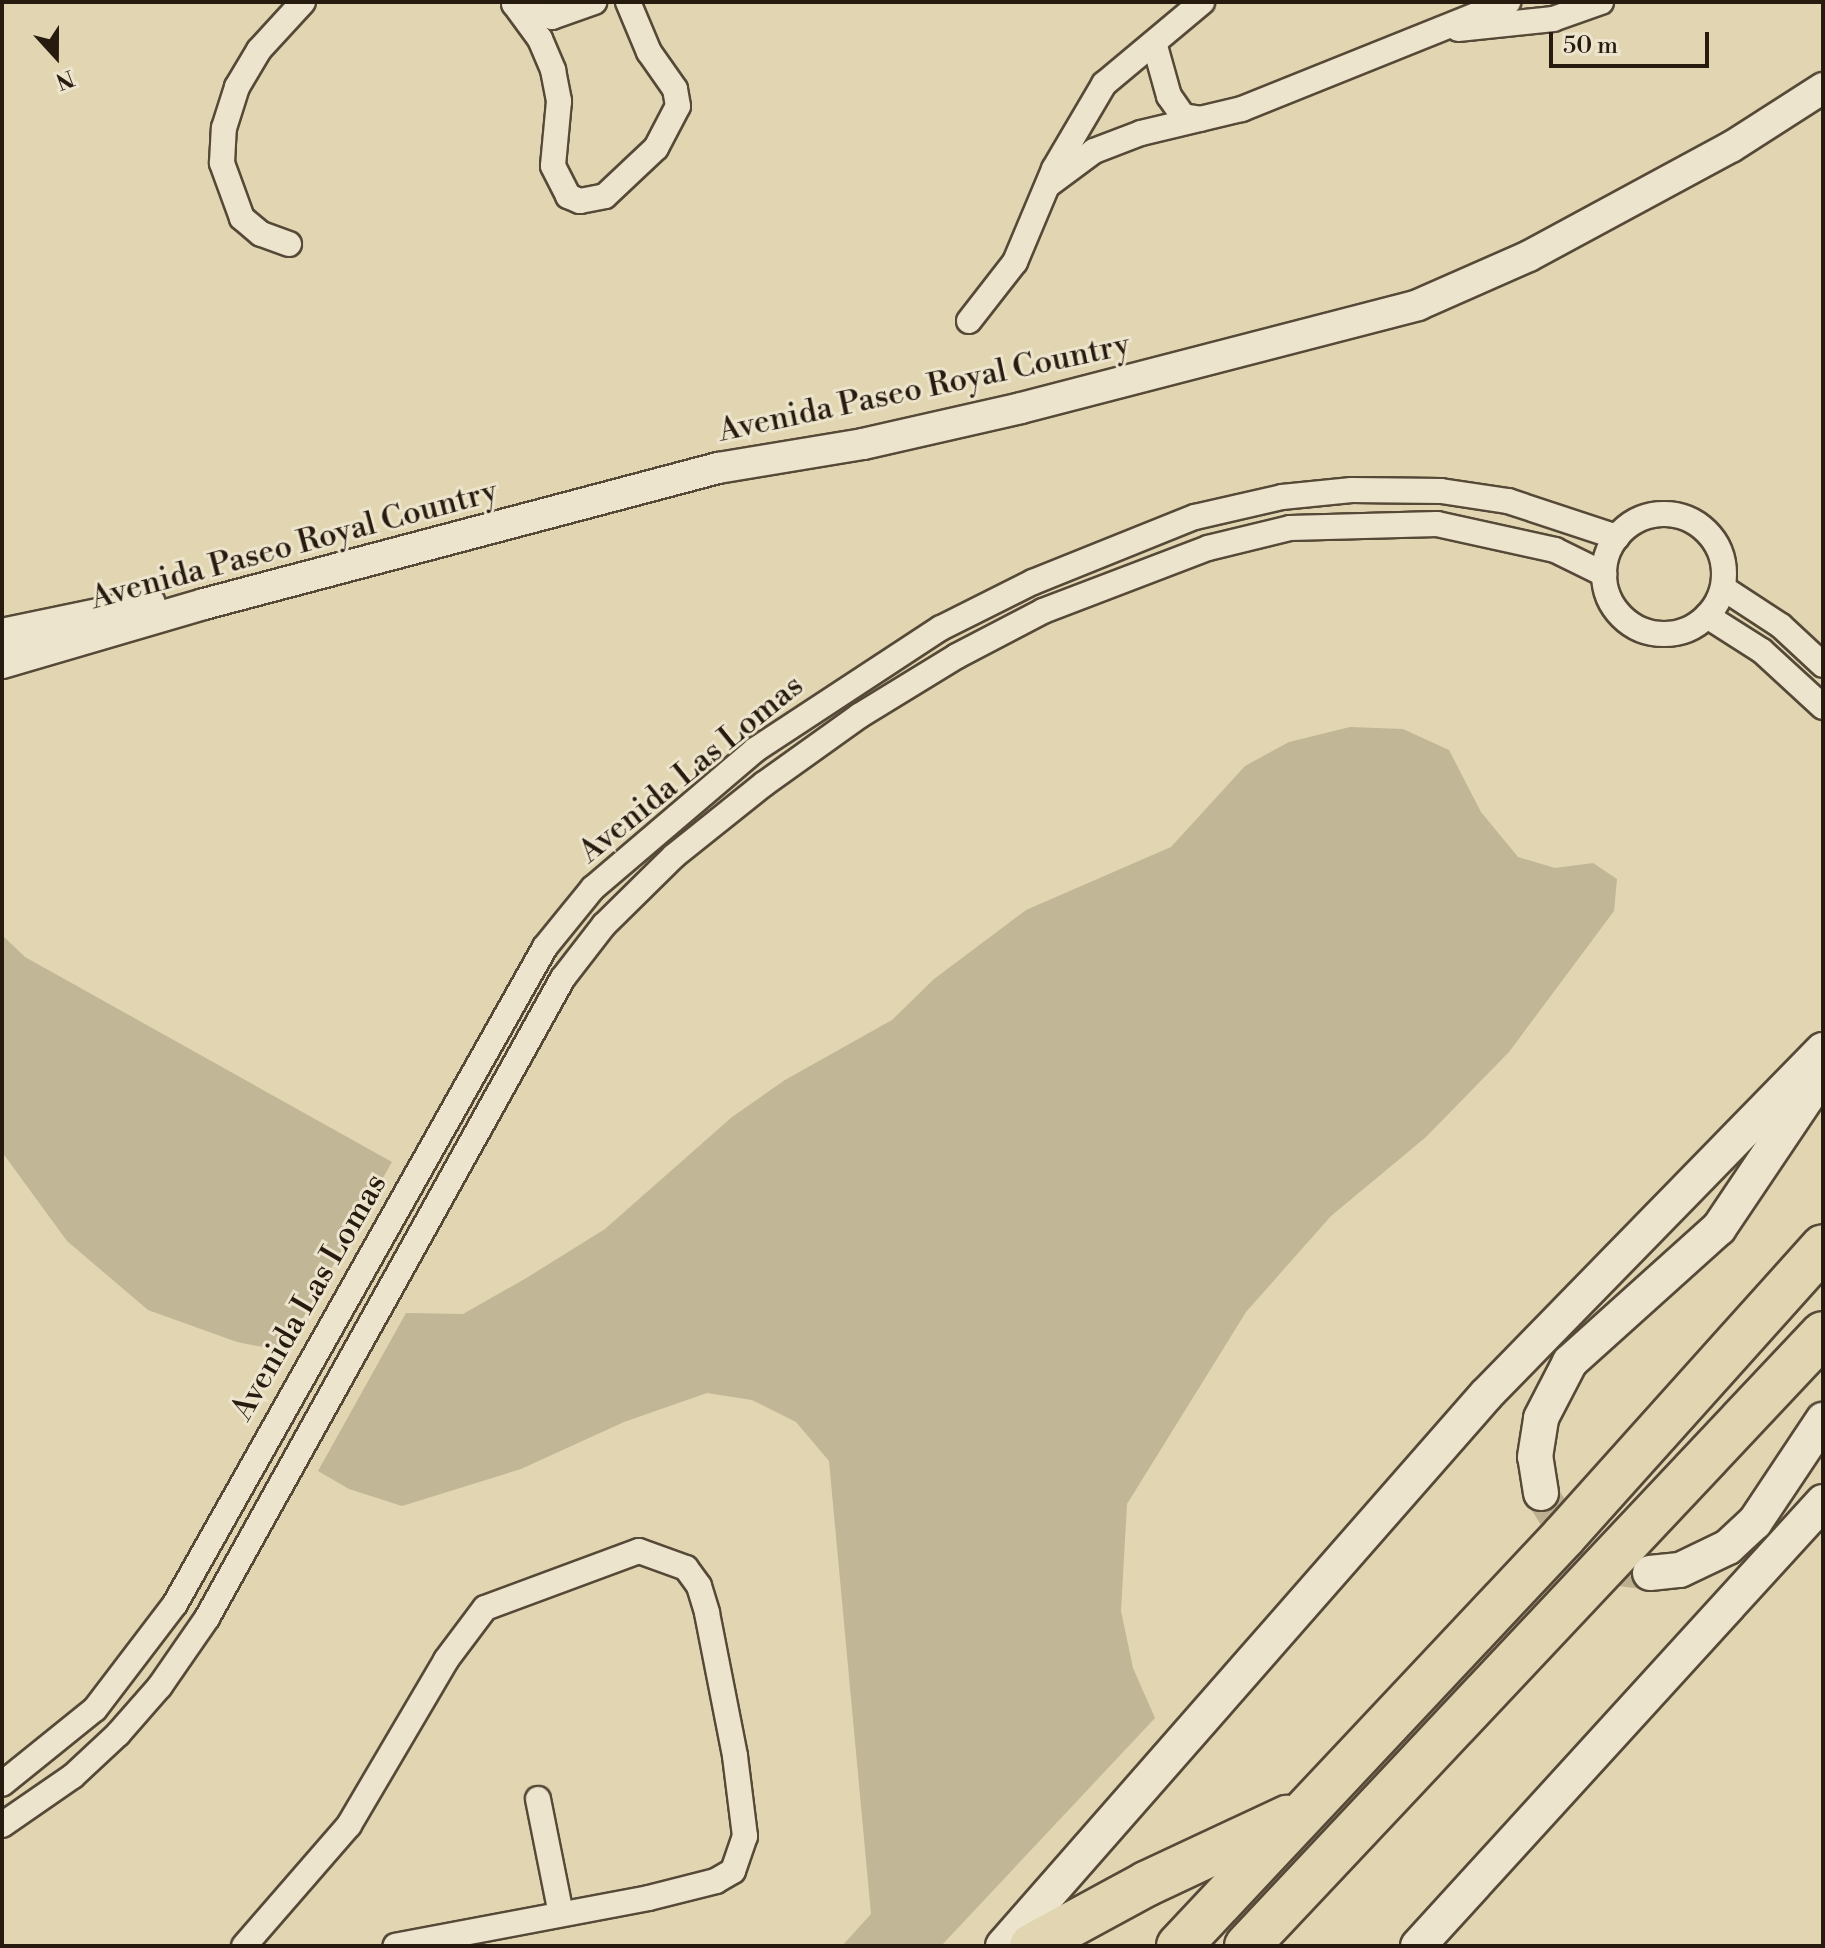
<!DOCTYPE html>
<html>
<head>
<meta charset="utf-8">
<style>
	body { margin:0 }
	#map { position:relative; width:1825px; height:1948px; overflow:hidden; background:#e1d6b1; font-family:"Libre Bodoni",serif }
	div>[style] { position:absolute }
	.green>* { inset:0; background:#c1b695 }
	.secondary-tunnel>* { height:34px; margin-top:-17px; transform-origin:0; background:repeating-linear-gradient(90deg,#bcb091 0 34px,transparent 0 51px) }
	.roads { filter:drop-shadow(2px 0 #564938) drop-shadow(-2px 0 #564938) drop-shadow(0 2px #564938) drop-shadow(0 -2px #564938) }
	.minor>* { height:24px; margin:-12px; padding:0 12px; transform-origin:12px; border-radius:12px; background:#ece4cc }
	.minor>.ring { margin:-12px; padding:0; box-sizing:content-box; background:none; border:24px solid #ece4cc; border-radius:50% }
	.tertiary>* { height:30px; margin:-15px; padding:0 15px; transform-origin:15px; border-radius:15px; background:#ece4cc }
	.secondary>* { height:34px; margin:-17px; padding:0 17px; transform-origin:17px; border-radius:17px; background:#ece4cc }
	.motorway>* { height:44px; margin:-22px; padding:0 22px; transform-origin:22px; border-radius:22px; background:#e1d6b1 }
	span { translate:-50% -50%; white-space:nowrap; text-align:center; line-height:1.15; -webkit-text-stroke:6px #ece4cc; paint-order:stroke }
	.street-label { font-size:32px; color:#271a0f }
	.frame { position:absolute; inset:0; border:4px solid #271a0f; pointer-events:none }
	.north { position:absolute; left:16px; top:16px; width:80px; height:80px; -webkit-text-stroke:6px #ece4cc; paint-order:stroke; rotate:159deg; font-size:22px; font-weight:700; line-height:32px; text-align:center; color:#271a0f }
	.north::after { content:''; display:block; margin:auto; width:28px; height:36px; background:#271a0f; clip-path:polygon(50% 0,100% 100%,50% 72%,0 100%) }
	.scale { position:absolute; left:1549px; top:32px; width:160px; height:36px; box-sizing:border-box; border:4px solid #271a0f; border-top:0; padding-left:10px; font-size:24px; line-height:28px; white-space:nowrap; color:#271a0f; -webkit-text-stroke:6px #ece4cc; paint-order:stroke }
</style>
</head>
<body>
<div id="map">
	<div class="green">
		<div style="clip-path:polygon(1350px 727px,1403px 729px,1449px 750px,1481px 812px,1518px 857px,1555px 868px,1593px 863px,1617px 879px,1614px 911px,1509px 1052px,1426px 1137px,1331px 1216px,1246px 1312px,1127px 1504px,1121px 1611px,1133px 1668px,1155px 1718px,941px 1946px,842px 1946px,871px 1914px,829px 1461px,796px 1422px,752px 1400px,707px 1393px,624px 1422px,521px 1469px,402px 1506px,349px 1489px,318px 1471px,406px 1313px,463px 1314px,528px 1277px,605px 1229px,732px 1117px,785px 1080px,892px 1020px,934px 979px,1026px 910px,1171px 847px,1245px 766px,1289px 742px)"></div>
		<div style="clip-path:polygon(2px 935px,25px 957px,392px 1162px,284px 1351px,237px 1342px,148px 1310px,67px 1241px,2px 1152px)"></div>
	</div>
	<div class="secondary-tunnel">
		<div style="left:1541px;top:1493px;width:32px;rotate:58deg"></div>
		<div style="left:1558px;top:1520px;width:60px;rotate:40.9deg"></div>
		<div style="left:1603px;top:1559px;width:19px;rotate:32deg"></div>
		<div style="left:1619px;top:1569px;width:31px;rotate:7deg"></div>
	</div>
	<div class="roads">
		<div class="minor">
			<div style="left:514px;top:4px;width:40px;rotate:18.9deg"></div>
			<div style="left:552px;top:17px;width:45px;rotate:-19.7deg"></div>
			<div style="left:515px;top:5px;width:42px;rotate:53.7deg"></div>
			<div style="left:540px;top:39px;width:34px;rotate:67deg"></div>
			<div style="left:553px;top:70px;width:32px;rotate:79deg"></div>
			<div style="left:559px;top:101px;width:65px;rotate:95.3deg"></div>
			<div style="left:553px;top:166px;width:34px;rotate:63deg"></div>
			<div style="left:568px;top:196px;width:13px;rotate:23deg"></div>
			<div style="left:580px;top:201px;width:25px;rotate:-11deg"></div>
			<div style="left:605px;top:196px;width:70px;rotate:-43.3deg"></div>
			<div style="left:656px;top:148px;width:47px;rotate:-62.4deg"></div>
			<div style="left:678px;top:106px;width:17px;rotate:-100deg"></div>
			<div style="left:675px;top:89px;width:45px;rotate:-125.1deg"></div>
			<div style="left:649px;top:52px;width:54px;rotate:-112.8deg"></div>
			<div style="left:1458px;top:29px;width:96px;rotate:-6deg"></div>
			<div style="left:1553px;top:19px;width:51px;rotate:-19.5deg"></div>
			<div style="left:1155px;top:46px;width:52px;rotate:74.4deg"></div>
			<div style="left:1169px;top:96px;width:24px;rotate:55deg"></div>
			<div style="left:1183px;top:116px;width:18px;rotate:9deg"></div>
			<div style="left:1048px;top:185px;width:57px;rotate:-36.5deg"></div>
			<div style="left:1094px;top:151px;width:50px;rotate:-21deg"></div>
			<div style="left:1141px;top:133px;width:104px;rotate:-13.4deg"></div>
			<div style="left:1242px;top:109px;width:287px;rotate:-21.9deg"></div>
			<div style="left:289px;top:244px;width:30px;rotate:-160deg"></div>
			<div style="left:261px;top:234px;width:25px;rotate:-140deg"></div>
			<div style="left:242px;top:218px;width:59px;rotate:-110deg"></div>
			<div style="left:222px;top:163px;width:35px;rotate:-87deg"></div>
			<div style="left:224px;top:128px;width:43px;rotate:-72.4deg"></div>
			<div style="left:237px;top:87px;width:43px;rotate:-59.3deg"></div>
			<div style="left:259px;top:50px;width:65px;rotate:-47.5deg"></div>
			<div style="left:969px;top:321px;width:75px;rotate:-52.1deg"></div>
			<div style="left:1015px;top:262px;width:101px;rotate:-67.2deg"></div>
			<div style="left:1054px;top:169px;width:99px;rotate:-59.5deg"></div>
			<div style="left:1104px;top:84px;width:128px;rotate:-39.9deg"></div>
			<div class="ring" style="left:1604px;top:514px;width:96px;height:96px"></div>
			<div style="left:1723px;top:588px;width:69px;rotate:33.2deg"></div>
			<div style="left:1781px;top:626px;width:57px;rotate:42.9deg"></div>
			<div style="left:1707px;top:616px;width:65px;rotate:32.5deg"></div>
			<div style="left:1762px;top:651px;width:83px;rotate:42.6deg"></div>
			<div style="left:2px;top:1784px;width:119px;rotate:-38.9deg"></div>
			<div style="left:95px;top:1709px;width:132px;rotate:-52.7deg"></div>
			<div style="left:175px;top:1604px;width:754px;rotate:-60.61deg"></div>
			<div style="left:545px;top:947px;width:76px;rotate:-50.9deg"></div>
			<div style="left:593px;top:888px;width:213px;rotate:-40.4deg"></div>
			<div style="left:755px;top:750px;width:222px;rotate:-33.3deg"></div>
			<div style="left:941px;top:628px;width:103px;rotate:-26.6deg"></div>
			<div style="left:1033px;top:582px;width:175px;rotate:-21.9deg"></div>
			<div style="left:1195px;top:517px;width:89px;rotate:-12.9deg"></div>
			<div style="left:1282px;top:497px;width:70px;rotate:-5.7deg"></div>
			<div style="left:1352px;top:490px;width:89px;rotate:0.6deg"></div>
			<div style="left:1441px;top:491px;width:68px;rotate:8.5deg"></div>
			<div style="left:1508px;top:501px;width:115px;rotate:18.3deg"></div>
			<div style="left:538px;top:1799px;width:117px;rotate:78.7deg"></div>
			<div style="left:2px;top:1825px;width:86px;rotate:-34.6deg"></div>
			<div style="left:73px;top:1776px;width:62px;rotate:-43deg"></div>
			<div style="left:118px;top:1734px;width:64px;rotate:-48.8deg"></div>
			<div style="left:160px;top:1686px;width:83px;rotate:-55.3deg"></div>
			<div style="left:207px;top:1618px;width:732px;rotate:-60.92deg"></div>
			<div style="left:563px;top:978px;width:67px;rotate:-52.3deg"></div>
			<div style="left:604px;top:925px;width:98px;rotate:-44.6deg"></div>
			<div style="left:674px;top:856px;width:115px;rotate:-38.7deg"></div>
			<div style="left:764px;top:784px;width:117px;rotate:-35.6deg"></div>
			<div style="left:859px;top:716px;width:115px;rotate:-31.5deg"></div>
			<div style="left:957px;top:656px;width:97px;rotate:-27.6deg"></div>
			<div style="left:1043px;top:611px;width:177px;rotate:-20.9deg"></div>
			<div style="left:1208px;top:548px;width:84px;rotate:-13.7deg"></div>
			<div style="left:1290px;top:528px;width:147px;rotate:-1.6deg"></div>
			<div style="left:1437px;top:524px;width:121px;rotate:12.4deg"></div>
			<div style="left:1555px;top:550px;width:55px;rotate:26.1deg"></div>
			<div style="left:244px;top:1946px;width:160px;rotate:-49deg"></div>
			<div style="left:349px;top:1825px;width:191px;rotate:-59.5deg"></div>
			<div style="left:446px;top:1660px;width:65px;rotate:-53.1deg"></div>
			<div style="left:485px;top:1608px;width:164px;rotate:-20.3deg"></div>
			<div style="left:639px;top:1551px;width:50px;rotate:19.9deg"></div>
			<div style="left:686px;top:1568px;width:22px;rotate:54deg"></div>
			<div style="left:699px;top:1586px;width:28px;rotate:73deg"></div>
			<div style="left:707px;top:1613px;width:146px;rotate:78.9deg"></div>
			<div style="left:735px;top:1756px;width:81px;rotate:82.9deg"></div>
			<div style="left:745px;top:1836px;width:37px;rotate:109deg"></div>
			<div style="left:733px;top:1871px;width:20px;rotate:150deg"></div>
			<div style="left:716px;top:1881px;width:69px;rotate:165.8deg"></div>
			<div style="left:649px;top:1898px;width:258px;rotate:169.3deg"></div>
		</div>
		<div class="tertiary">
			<div style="left:2px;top:634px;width:151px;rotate:-11.8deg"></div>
			<div style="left:2px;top:663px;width:210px;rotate:-16.3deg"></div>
			<div style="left:204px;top:604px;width:532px;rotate:-14.82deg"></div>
			<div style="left:718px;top:468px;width:147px;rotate:-9.4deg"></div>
			<div style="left:863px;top:444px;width:162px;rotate:-12.8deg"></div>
			<div style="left:1021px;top:408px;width:410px;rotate:-14.5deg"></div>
			<div style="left:1418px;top:305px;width:121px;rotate:-23.8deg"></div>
			<div style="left:1529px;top:256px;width:230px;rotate:-28.4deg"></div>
			<div style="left:1731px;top:147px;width:109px;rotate:-32.7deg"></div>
		</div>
		<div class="secondary">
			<div style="left:1541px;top:1493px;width:36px;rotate:-99deg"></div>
			<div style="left:1535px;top:1457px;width:39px;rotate:-81deg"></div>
			<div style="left:1541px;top:1418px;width:63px;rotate:-62.6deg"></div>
			<div style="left:1570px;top:1362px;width:200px;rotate:-42deg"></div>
			<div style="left:1719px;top:1228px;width:187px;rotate:-56.1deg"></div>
			<div style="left:1650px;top:1573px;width:30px;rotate:-6deg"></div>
			<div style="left:1680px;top:1570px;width:53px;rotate:-25.6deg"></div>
			<div style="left:1728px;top:1547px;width:37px;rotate:-43deg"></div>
			<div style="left:1755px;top:1522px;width:123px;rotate:-56.3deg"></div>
			<div style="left:1003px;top:1946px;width:733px;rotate:-48.76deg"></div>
			<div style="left:1486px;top:1395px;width:482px;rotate:-45.7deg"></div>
			<div style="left:1418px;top:1946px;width:601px;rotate:-47.63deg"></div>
		</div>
		<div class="motorway">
			<div style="left:1032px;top:1946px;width:130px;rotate:-28.5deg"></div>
			<div style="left:1146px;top:1884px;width:156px;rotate:-25.1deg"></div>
			<div style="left:1179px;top:1946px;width:562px;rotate:-46.8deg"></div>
			<div style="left:1564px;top:1536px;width:388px;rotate:-48.1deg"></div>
			<div style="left:1247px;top:1946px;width:840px;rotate:-46.74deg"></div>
		</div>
	</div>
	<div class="street-label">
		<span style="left:924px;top:388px;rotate:-12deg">Avenida Paseo Royal Country</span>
		<span style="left:294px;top:545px;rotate:-15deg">Avenida Paseo Royal Country</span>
		<span style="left:691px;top:769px;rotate:-39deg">Avenida Las Lomas</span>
		<span style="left:309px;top:1297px;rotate:-60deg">Avenida Las Lomas</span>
	</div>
	<div class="frame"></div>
	<div class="north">N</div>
	<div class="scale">50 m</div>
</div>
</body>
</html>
